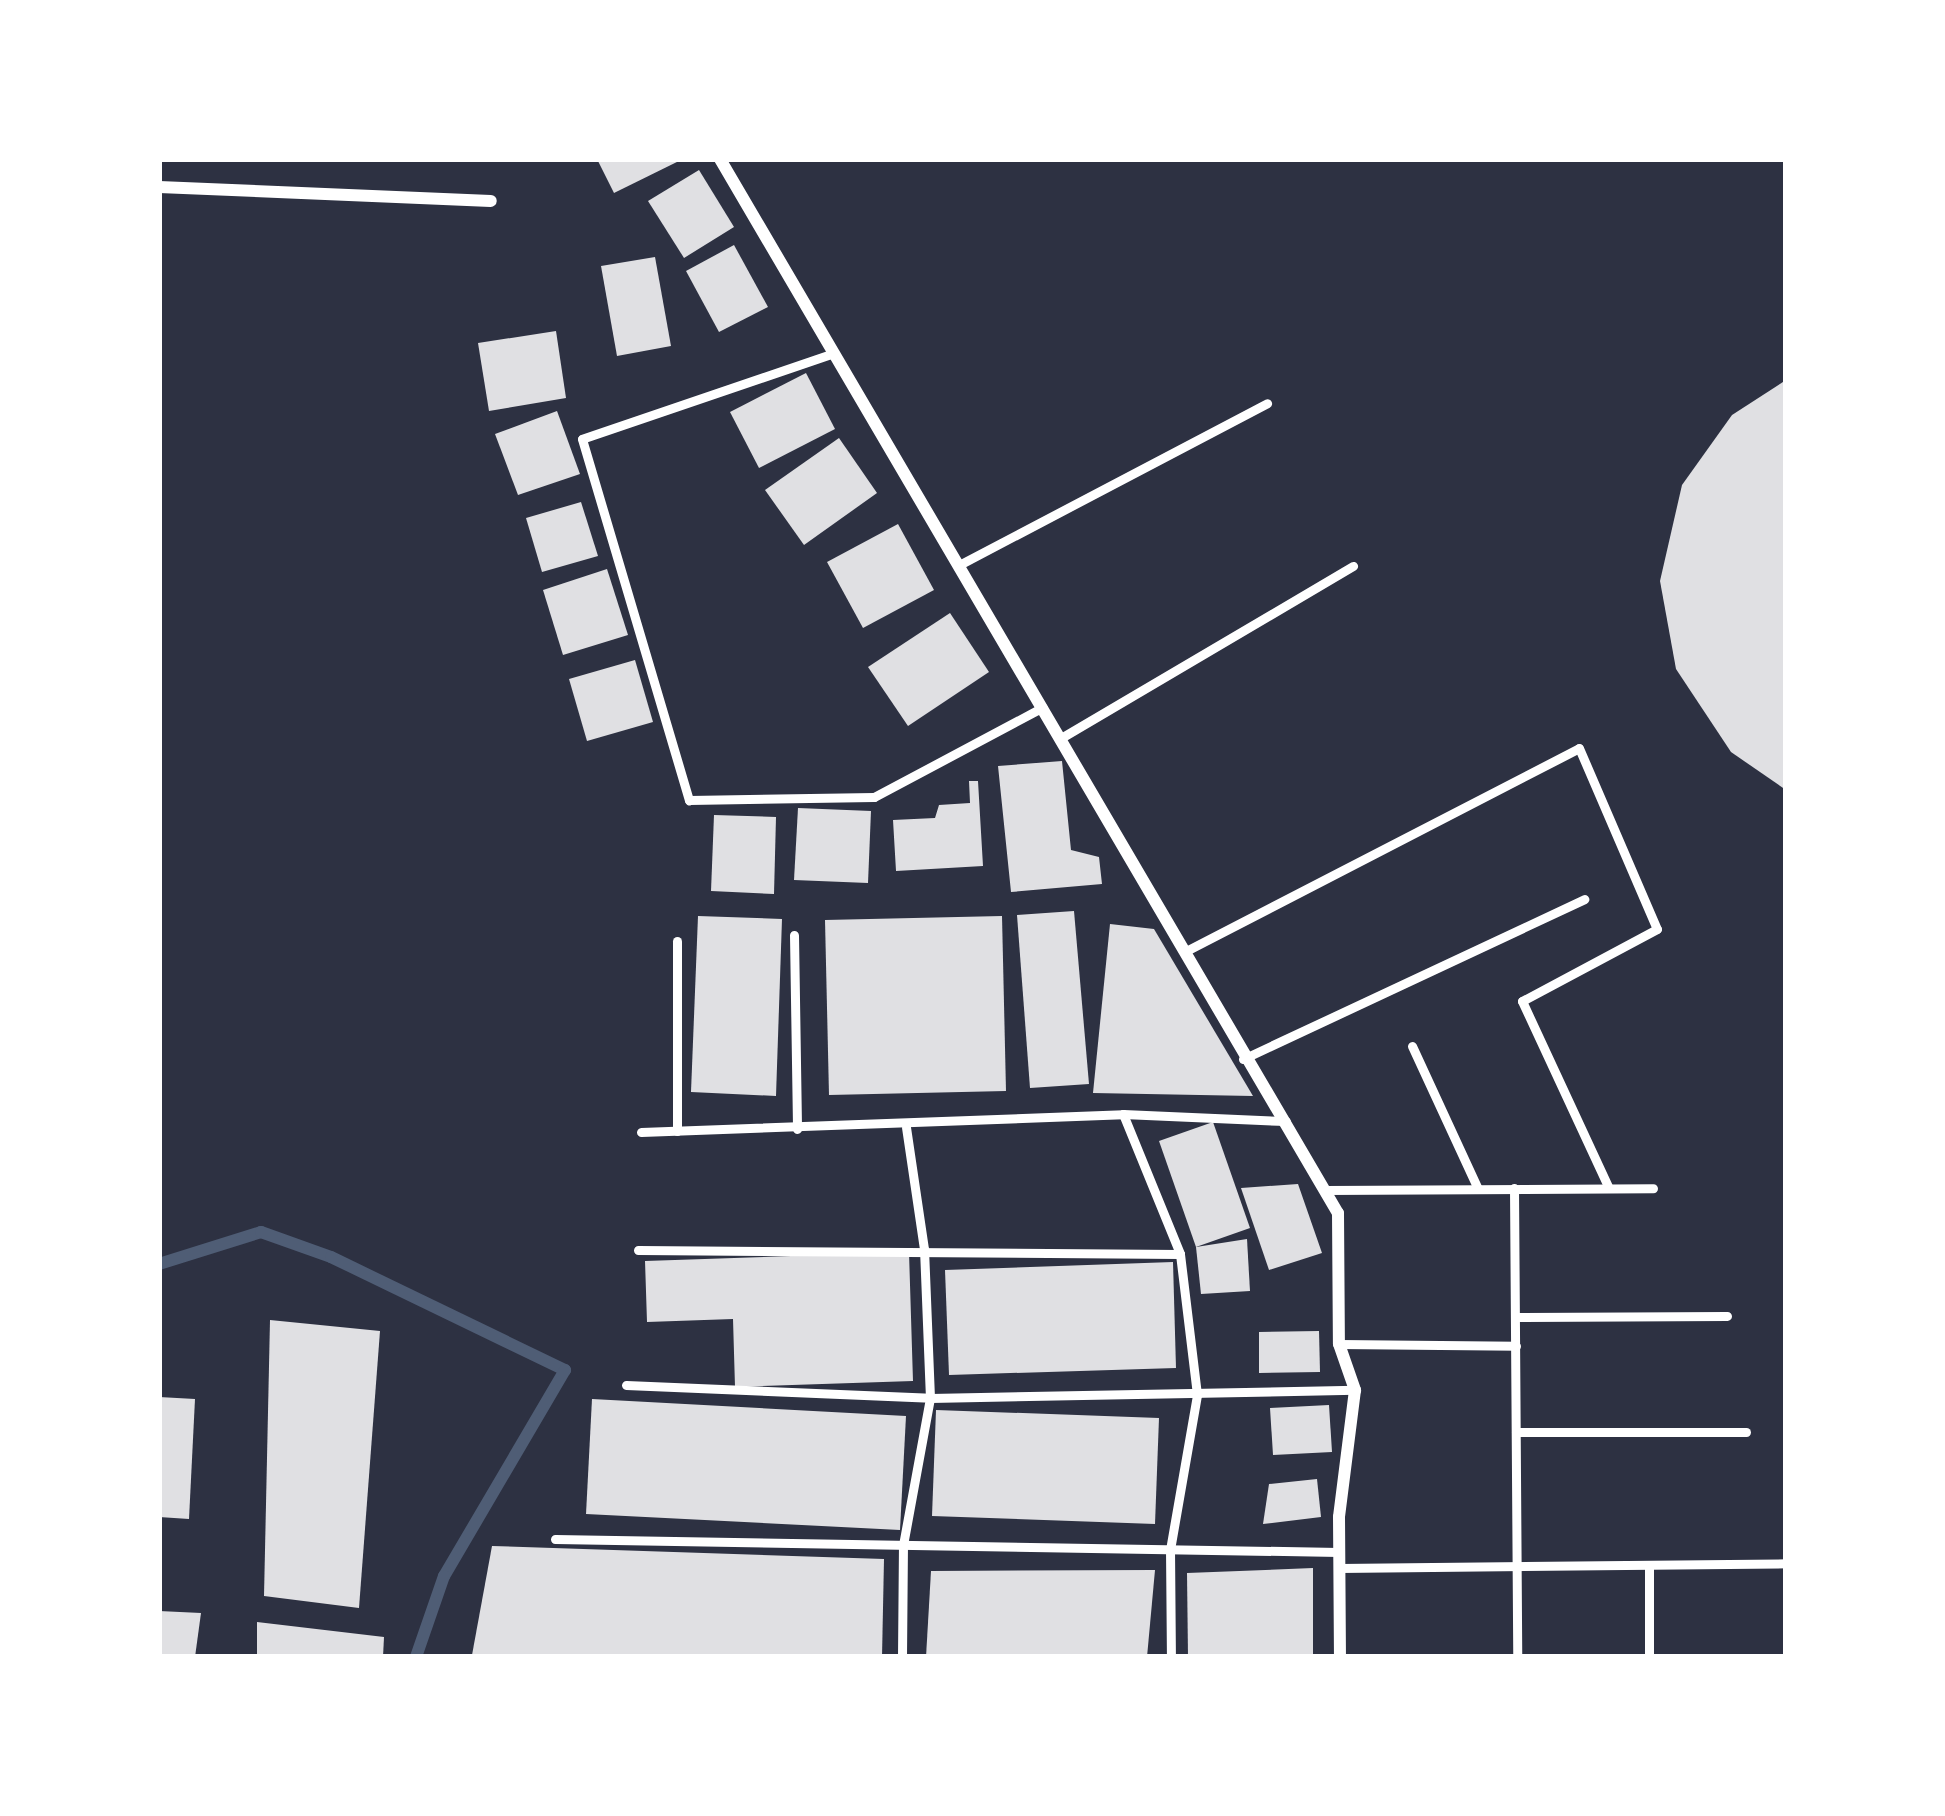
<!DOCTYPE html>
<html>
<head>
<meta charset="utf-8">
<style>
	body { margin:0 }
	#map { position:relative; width:1945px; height:1816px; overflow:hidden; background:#2d3142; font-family:Jost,sans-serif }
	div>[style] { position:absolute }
	.stream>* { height:12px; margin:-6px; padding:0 6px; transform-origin:6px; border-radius:6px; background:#4f5d75 }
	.building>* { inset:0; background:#e0e0e3 }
	.service>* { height:9px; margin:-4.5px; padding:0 4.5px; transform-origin:4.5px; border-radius:4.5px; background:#fff }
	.minor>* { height:12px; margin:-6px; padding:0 6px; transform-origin:6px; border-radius:6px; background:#fff }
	span { translate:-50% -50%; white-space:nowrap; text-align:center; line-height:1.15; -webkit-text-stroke:10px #fff; paint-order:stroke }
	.frame { position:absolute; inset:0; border:162px solid #fff; pointer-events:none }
</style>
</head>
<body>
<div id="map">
	<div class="stream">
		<div style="left:159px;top:1264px;width:107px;rotate:-17.4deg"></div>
		<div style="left:261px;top:1232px;width:74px;rotate:19.7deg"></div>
		<div style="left:331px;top:1257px;width:260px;rotate:25.8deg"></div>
		<div style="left:565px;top:1370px;width:239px;rotate:120.4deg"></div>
		<div style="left:444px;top:1576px;width:86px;rotate:109.1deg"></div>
	</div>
	<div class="building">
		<div style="clip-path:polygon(597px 159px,683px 159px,614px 193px)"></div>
		<div style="clip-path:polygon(699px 170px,734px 227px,684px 258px,648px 201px)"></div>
		<div style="clip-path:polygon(734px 245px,768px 307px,719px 332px,686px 271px)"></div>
		<div style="clip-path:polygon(655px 257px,671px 346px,617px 356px,601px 266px)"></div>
		<div style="clip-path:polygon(556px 331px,566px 398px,489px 411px,478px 343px)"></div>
		<div style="clip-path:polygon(806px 373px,835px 429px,759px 468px,730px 412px)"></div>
		<div style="clip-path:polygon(1786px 380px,1786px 790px,1731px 752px,1676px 669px,1660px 581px,1682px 485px,1732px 415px)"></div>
		<div style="clip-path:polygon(557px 411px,580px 474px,518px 495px,495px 434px)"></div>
		<div style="clip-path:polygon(839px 438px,877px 493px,804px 545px,765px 490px)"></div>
		<div style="clip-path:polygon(581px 502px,598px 556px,542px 572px,526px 518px)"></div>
		<div style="clip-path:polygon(898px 524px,934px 590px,863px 628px,827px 562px)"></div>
		<div style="clip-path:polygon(607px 569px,628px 635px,563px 655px,543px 590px)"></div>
		<div style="clip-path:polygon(950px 613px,989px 672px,908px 726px,868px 667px)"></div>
		<div style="clip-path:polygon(635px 660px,653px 722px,587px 741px,569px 679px)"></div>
		<div style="clip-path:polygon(1062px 761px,1071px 850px,1099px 857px,1102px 884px,1011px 892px,998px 766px)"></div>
		<div style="clip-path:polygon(969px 781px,978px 781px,983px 866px,896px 871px,893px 820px,935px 818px,939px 805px,970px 803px)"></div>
		<div style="clip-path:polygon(798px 808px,871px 811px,868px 883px,794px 880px)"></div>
		<div style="clip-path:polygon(714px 815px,776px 817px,774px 894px,711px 891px)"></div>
		<div style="clip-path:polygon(1074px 911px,1089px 1084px,1030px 1088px,1017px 915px)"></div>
		<div style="clip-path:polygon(698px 916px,782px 919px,776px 1096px,691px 1092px)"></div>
		<div style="clip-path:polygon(1002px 916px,1006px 1091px,829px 1095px,825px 920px)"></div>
		<div style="clip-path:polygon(1110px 924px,1154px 929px,1253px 1096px,1093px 1093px)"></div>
		<div style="clip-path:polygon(1213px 1122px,1250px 1228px,1196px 1247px,1159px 1141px)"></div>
		<div style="clip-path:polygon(1298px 1184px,1322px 1253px,1269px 1270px,1241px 1188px)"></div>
		<div style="clip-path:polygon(1247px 1239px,1250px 1291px,1201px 1294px,1196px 1247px)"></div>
		<div style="clip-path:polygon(909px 1252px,913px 1381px,735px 1387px,733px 1319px,647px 1322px,645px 1261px)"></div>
		<div style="clip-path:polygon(1173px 1262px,1176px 1368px,949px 1375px,945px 1270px)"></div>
		<div style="clip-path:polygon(270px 1320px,380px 1331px,359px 1608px,264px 1596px)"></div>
		<div style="clip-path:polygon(1319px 1331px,1320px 1372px,1259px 1373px,1259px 1332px)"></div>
		<div style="clip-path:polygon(159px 1397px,195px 1399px,189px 1519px,159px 1517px)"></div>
		<div style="clip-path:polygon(592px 1399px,906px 1416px,900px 1530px,586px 1514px)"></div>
		<div style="clip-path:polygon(1329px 1405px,1332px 1452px,1273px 1455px,1270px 1408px)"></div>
		<div style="clip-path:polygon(936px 1410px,1159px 1418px,1155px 1524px,932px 1516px)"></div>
		<div style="clip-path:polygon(1317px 1479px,1321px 1517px,1263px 1524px,1269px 1484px)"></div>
		<div style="clip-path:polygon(492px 1546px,884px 1559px,882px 1657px,472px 1655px)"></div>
		<div style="clip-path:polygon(1313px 1568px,1313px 1657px,1188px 1657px,1187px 1573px)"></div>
		<div style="clip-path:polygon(1155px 1570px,1147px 1657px,926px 1657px,931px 1571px)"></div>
		<div style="clip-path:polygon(159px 1611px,201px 1613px,195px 1657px,159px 1657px)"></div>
		<div style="clip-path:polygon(257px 1622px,384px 1637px,383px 1657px,257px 1657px)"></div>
	</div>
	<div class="service">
		<div style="left:834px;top:353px;width:266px;rotate:161.2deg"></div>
		<div style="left:582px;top:439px;width:377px;rotate:73.5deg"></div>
		<div style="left:689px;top:800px;width:185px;rotate:-0.9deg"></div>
		<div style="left:874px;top:797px;width:191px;rotate:-28deg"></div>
		<div style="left:959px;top:565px;width:348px;rotate:-27.7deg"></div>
		<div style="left:1061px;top:738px;width:339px;rotate:-30.5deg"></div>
		<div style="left:794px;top:935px;width:194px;rotate:89.1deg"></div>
		<div style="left:677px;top:941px;width:190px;rotate:90deg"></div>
		<div style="left:1186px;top:951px;width:442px;rotate:-27.3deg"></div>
		<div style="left:1579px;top:748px;width:197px;rotate:66.7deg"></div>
		<div style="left:1657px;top:929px;width:153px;rotate:151.9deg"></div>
		<div style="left:1522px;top:1001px;width:206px;rotate:65.1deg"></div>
		<div style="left:1412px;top:1046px;width:157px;rotate:65.2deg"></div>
		<div style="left:1243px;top:1059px;width:377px;rotate:-25.1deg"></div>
		<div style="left:1123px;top:1114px;width:151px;rotate:67.8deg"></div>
		<div style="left:1180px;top:1254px;width:142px;rotate:83.1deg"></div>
		<div style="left:1197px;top:1395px;width:156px;rotate:99.9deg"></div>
		<div style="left:1170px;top:1549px;width:108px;rotate:89.5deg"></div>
		<div style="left:641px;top:1132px;width:482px;rotate:-2.1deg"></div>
		<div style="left:1123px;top:1114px;width:163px;rotate:2.5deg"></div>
		<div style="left:1514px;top:1188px;width:469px;rotate:89.6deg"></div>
		<div style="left:1325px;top:1190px;width:328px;rotate:-0.3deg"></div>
		<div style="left:638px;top:1250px;width:542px;rotate:0.42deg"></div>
		<div style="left:1515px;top:1317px;width:212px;rotate:-0.3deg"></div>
		<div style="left:1339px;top:1344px;width:177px;rotate:0.6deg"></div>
		<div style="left:626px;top:1385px;width:304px;rotate:2.4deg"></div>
		<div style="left:930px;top:1398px;width:425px;rotate:-1.1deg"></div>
		<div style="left:1516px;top:1432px;width:230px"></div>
		<div style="left:555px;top:1539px;width:784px;rotate:0.95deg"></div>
		<div style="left:1339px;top:1568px;width:447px;rotate:-0.6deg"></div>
		<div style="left:902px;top:1657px;width:112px;rotate:-89.5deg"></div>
		<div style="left:903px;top:1545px;width:149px;rotate:-79.6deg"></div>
		<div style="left:930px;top:1398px;width:149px;rotate:-92.3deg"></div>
		<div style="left:924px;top:1249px;width:123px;rotate:-98.4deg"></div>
		<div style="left:1649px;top:1657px;width:92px;rotate:-90deg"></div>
	</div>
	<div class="minor">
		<div style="left:720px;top:159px;width:1222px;rotate:59.62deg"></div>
		<div style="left:1338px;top:1213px;width:131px;rotate:89.6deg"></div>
		<div style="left:1339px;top:1344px;width:49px;rotate:70.8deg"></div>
		<div style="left:1355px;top:1390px;width:128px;rotate:97.2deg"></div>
		<div style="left:1339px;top:1517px;width:140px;rotate:89.6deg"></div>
		<div style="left:159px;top:187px;width:332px;rotate:2.4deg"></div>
	</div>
	<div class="frame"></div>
</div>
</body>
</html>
